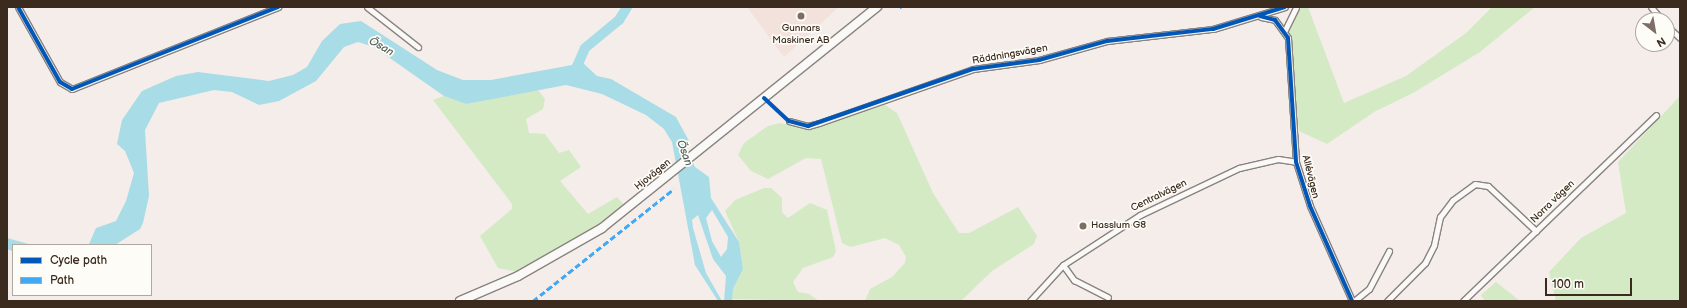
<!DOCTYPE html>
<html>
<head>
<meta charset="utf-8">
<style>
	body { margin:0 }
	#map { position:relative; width:1687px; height:308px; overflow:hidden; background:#f4edea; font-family:"Balsamiq Sans",sans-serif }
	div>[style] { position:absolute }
	.built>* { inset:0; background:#f3e2dc }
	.green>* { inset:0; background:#d3eac5 }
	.water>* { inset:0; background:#a8dce6 }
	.river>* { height:10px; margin:-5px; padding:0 5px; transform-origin:5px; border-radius:5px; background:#a8dce6 }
	.roads { filter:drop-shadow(1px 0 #89837f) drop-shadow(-1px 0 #89837f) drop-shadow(0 1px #89837f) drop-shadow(0 -1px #89837f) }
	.street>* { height:5px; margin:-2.5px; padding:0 2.5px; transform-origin:2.5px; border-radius:2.5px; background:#faf9f7 }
	.primary>* { height:8px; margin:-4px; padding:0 4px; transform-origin:4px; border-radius:4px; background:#faf9f7 }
	.quiet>* { height:3px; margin-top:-1.5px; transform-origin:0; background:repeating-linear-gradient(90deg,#3fa9f5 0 6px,transparent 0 9px) }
	.cycleway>* { height:4px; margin:-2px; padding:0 2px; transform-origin:2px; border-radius:2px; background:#0057b8 }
	.dots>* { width:11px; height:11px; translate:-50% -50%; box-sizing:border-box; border:2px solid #fdfcf7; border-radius:50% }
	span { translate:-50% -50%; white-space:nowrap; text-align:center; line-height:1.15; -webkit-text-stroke:3.5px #fdfcf7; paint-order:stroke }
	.poi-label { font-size:10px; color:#3b2a1e }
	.left { translate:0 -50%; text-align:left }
	.street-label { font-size:10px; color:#3b2a1e }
	.water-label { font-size:11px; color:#525d5a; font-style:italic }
	.frame { position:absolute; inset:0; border:8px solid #3b2a1e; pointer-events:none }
	.legend { position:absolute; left:12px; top:244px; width:140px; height:52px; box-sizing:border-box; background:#fdfcf7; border:1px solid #afa8a0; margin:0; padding:5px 7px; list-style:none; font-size:12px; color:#3b2a1e }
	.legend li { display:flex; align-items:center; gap:8px; height:20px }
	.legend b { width:20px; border:1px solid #afa8a0 }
	.north { position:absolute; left:1635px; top:12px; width:40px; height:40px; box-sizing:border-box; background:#fdfcf7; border:1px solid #afa8a0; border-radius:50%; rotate:149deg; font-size:11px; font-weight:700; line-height:16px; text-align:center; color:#3b2a1e }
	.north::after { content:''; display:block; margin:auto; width:14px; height:18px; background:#7c6e65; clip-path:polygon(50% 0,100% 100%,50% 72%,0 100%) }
	.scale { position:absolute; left:1545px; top:278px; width:87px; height:18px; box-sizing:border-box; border:2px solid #3b2a1e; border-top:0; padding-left:5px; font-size:12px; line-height:14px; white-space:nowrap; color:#3b2a1e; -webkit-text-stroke:3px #fdfcf7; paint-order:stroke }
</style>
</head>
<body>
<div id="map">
	<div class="built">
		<div style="clip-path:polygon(747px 7px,839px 7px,784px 57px)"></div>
	</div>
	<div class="green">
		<div style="clip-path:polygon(1301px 7px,1308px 7px,1344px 103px,1406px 76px,1466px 33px,1492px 7px,1535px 7px,1480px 52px,1413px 93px,1374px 112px,1327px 144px,1299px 131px,1289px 32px)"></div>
		<div style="clip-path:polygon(537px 89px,545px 99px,543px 109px,526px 119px,529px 133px,545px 134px,559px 153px,569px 150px,581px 167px,560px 181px,588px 214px,617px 197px,624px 205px,590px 231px,518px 272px,498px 268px,480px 236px,512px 209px,512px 204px,433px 100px,444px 96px,466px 104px)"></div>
		<div style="clip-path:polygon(1680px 96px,1680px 301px,1556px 301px,1549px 272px,1581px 238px,1626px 213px,1618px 162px)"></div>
		<div style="clip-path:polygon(885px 105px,897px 113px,933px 193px,959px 233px,969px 233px,1018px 207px,1037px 236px,1034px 244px,992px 271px,961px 301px,865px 301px,870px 289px,892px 277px,905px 263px,906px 257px,899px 245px,885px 238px,851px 247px,842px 243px,821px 159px,806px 158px,768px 179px,751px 171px,738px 155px,744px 143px,768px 126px,780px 123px,807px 129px)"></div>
		<div style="clip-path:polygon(764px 188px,771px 188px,782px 198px,782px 212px,788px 218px,810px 203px,827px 210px,836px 251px,833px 257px,803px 268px,793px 282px,798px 292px,809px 294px,819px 301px,732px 299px,733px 289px,743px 269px,739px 242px,725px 211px,735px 200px)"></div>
		<div style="clip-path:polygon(1496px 282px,1520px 301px,1485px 301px,1481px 295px)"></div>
	</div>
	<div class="water">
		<div style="clip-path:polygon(evenodd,361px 21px,437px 70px,463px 80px,491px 80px,583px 63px,597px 76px,611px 79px,676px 117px,689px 141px,687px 151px,695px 167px,709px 177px,711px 198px,739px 242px,743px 269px,733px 289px,732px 301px,724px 301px,726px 276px,713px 259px,698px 215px,692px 220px,693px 228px,706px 273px,722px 301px,718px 301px,695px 265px,672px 142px,664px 129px,646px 115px,602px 94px,566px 85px,466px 104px,444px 96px,374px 47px,358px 42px,344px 47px,316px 81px,279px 101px,259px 105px,232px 92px,214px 90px,159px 103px,145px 130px,149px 196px,143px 223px,140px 229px,115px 245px,82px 245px,89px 244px,96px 228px,116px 221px,126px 201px,134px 173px,125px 151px,117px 144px,122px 120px,142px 91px,176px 76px,198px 72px,269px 81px,293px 75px,307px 67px,322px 41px,340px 24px,361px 21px,712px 210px,728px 237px,727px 249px,721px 257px,712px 241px,706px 218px,712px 210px)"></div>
		<div style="clip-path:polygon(7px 238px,32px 245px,13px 245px,12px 251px,7px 249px)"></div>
	</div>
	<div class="river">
		<div style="left:574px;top:73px;width:27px;rotate:-66deg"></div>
		<div style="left:585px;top:48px;width:44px;rotate:-39.5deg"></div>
		<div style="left:619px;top:20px;width:15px;rotate:-58deg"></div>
	</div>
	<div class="roads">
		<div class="street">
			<div style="left:18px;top:7px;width:86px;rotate:60.8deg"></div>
			<div style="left:60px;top:82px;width:14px;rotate:30deg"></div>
			<div style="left:72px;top:89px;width:222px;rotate:-21.7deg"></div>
			<div style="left:367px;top:7px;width:65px;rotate:38.1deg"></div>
			<div style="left:1651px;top:7px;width:17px;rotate:50deg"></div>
			<div style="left:1261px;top:17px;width:14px;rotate:12deg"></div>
			<div style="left:1275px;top:20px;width:22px;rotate:54deg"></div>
			<div style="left:1288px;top:38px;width:124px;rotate:86.3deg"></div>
			<div style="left:1296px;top:162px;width:46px;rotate:72.3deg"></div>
			<div style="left:1310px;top:206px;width:104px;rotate:66.1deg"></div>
			<div style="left:1667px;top:26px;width:18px;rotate:43deg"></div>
			<div style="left:1285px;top:30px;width:25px;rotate:-64deg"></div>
			<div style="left:789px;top:121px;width:20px;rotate:15deg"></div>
			<div style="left:808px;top:126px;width:11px;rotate:-15deg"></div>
			<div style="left:819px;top:123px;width:163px;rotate:-19.3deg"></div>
			<div style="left:973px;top:69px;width:67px;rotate:-7.8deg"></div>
			<div style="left:1039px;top:60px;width:71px;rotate:-15.6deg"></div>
			<div style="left:1107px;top:41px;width:107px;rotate:-6.5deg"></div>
			<div style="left:1213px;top:29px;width:75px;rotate:-17deg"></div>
			<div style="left:1063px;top:265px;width:19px;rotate:54deg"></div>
			<div style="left:1074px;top:280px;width:38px;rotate:27deg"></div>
			<div style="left:1030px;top:301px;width:49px;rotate:-47.5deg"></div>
			<div style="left:1063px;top:265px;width:92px;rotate:-33deg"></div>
			<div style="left:1140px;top:215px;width:110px;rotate:-25.4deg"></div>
			<div style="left:1239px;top:168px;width:40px;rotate:-13deg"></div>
			<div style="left:1278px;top:159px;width:18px;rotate:9deg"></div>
			<div style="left:1354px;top:301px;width:19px;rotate:-39deg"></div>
			<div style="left:1369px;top:289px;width:43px;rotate:-62.2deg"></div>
			<div style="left:1387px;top:301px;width:54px;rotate:-45deg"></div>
			<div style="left:1425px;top:263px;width:20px;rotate:-63deg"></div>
			<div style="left:1434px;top:245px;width:29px;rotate:-78deg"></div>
			<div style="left:1440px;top:217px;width:21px;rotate:-53deg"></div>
			<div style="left:1453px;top:200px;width:27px;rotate:-36deg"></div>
			<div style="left:1475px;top:184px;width:13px;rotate:9deg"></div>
			<div style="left:1488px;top:186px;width:66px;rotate:43.2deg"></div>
			<div style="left:1463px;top:301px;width:268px;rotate:-43.9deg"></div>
		</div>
		<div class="primary">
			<div style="left:460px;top:301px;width:63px;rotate:-23.3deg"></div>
			<div style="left:518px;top:276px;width:97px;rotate:-29.7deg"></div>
			<div style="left:602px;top:228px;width:353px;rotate:-38.8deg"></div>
		</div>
	</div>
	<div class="quiet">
		<div style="left:900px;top:8px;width:1px;rotate:-45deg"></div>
		<div style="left:533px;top:301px;width:180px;rotate:-38.5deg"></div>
	</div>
	<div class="cycleway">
		<div style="left:18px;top:7px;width:86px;rotate:60.8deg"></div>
		<div style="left:60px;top:82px;width:14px;rotate:30deg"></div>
		<div style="left:72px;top:89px;width:222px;rotate:-21.7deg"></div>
		<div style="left:1260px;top:16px;width:16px;rotate:15deg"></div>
		<div style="left:1275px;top:20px;width:22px;rotate:54deg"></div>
		<div style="left:1288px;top:38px;width:124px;rotate:86.3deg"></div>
		<div style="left:1296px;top:162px;width:46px;rotate:72.3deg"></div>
		<div style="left:1310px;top:206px;width:104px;rotate:66.1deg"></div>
		<div style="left:764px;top:98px;width:34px;rotate:43deg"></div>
		<div style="left:789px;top:121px;width:20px;rotate:15deg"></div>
		<div style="left:808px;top:126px;width:175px;rotate:-19.1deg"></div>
		<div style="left:973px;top:69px;width:67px;rotate:-7.8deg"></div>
		<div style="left:1039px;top:60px;width:71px;rotate:-15.6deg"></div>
		<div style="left:1107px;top:41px;width:107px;rotate:-6.5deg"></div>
		<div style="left:1213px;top:29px;width:75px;rotate:-17deg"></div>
	</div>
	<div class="dots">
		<div style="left:801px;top:16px;background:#7c6e65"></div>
		<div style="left:1083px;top:226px;background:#7c6e65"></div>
	</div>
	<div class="poi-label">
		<span style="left:801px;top:34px">Gunnars<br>Maskiner AB</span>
		<span class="left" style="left:1091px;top:226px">Hasslum G8</span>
	</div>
	<div class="street-label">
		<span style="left:1010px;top:55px;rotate:-10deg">Räddningsvägen</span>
		<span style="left:653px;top:175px;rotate:-39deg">Hjovägen</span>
		<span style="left:1310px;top:177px;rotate:76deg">Allévägen</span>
		<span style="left:1159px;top:196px;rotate:-26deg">Centralvägen</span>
		<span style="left:1553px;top:202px;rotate:-44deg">Norra vägen</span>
	</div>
	<div class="water-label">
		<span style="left:381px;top:47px;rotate:30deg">Ösan</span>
		<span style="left:684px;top:153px;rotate:70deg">Ösan</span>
	</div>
	<div class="frame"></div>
	<ul class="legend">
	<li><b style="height:5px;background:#0057b8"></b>Cycle path</li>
	<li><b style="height:5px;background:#3fa9f5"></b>Path</li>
	</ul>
	<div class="north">N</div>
	<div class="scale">100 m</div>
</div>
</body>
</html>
